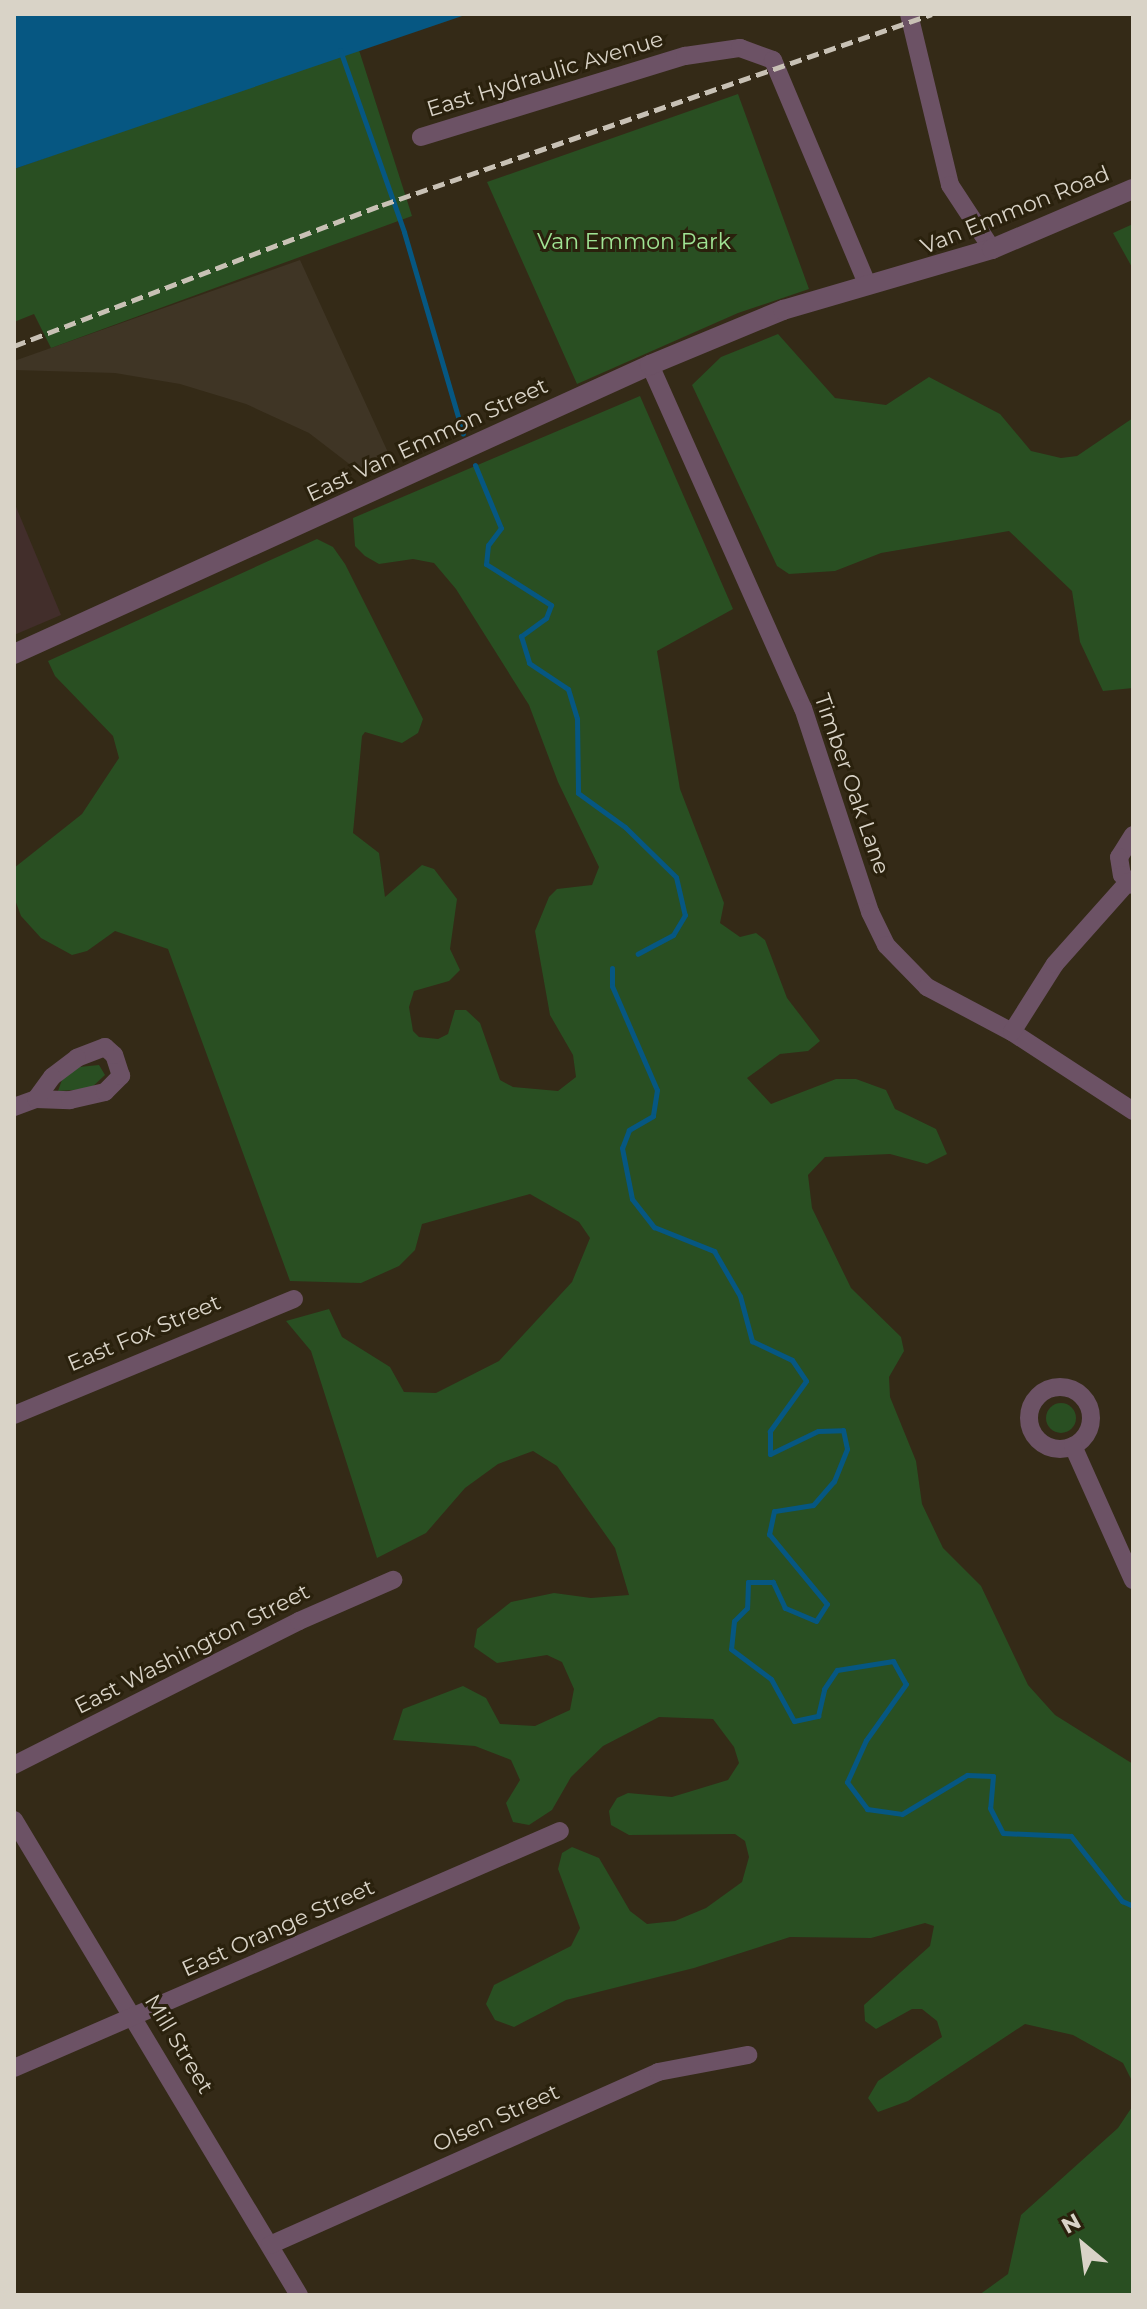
<!DOCTYPE html>
<html>
<head>
<meta charset="utf-8">
<style>
	body { margin:0 }
	#map { position:relative; width:1147px; height:2309px; overflow:hidden; background:#342a17; font-family:Montserrat,sans-serif }
	div>[style] { position:absolute }
	.commercial>* { inset:0; background:#3f3525 }
	.industrial>* { inset:0; background:#422e2b }
	.green>* { inset:0; background:#294f22 }
	.round { border-radius:50% }
	.water>* { inset:0; background:#065782 }
	.stream>* { height:5px; margin:-2.5px; padding:0 2.5px; transform-origin:2.5px; border-radius:2.5px; background:#065782 }
	.minor>* { height:18px; margin:-9px; padding:0 9px; transform-origin:9px; border-radius:9px; background:#6c5265 }
	.minor>.ring { margin:-9px; padding:0; box-sizing:content-box; background:none; border:18px solid #6c5265; border-radius:50% }
	.tertiary>* { height:20px; margin:-10px; padding:0 10px; transform-origin:10px; border-radius:10px; background:#6c5265 }
	.rail>* { height:5px; margin-top:-2.5px; transform-origin:0; background:repeating-linear-gradient(90deg,#c8c1b5 0 12px,transparent 0 18px) }
	span { translate:-50% -50%; white-space:nowrap; text-align:center; line-height:1.15; -webkit-text-stroke:6px #2a210d; paint-order:stroke }
	.street-label { font-size:22px; color:#d9d3c7 }
	.park-label { font-size:22px; color:#a0e494 }
	.frame { position:absolute; inset:0; border:16px solid #d9d3c7; pointer-events:none }
	.north { position:absolute; left:1043px; top:2205px; width:80px; height:80px; -webkit-text-stroke:6px #2a210d; paint-order:stroke; rotate:331deg; font-size:22px; font-weight:700; line-height:32px; text-align:center; color:#d9d3c7 }
	.north::after { content:''; display:block; margin:auto; width:28px; height:36px; background:#d9d3c7; clip-path:polygon(50% 0,100% 100%,50% 72%,0 100%) }
</style>
</head>
<body>
<div id="map">
	<div class="commercial">
		<div style="clip-path:polygon(300px 260px,391px 459px,361px 473px,309px 433px,246px 404px,180px 384px,115px 373px,14px 370px,14px 361px)"></div>
	</div>
	<div class="industrial">
		<div style="clip-path:polygon(14px 502px,61px 615px,14px 635px)"></div>
	</div>
	<div class="green">
		<div style="clip-path:polygon(358px 47px,412px 216px,51px 348px,34px 314px,14px 322px,14px 169px)"></div>
		<div style="clip-path:polygon(738px 94px,809px 289px,738px 313px,577px 384px,487px 182px)"></div>
		<div style="clip-path:polygon(1133px 224px,1133px 269px,1113px 233px)"></div>
		<div style="clip-path:polygon(778px 334px,835px 398px,886px 405px,929px 377px,1000px 414px,1031px 451px,1061px 458px,1077px 456px,1133px 418px,1133px 688px,1103px 691px,1080px 642px,1072px 591px,1009px 531px,881px 553px,835px 571px,789px 574px,777px 566px,692px 385px,721px 357px)"></div>
		<div style="clip-path:polygon(640px 396px,733px 609px,657px 651px,680px 789px,724px 903px,720px 923px,740px 937px,756px 933px,765px 940px,787px 998px,820px 1041px,808px 1051px,780px 1054px,747px 1078px,771px 1104px,836px 1079px,856px 1079px,886px 1090px,895px 1109px,936px 1129px,947px 1154px,927px 1164px,890px 1154px,825px 1157px,808px 1175px,812px 1208px,851px 1288px,901px 1337px,904px 1351px,889px 1377px,890px 1397px,916px 1461px,922px 1504px,943px 1548px,981px 1586px,1028px 1685px,1055px 1715px,1133px 1764px,1133px 2295px,979px 2295px,1008px 2274px,1021px 2215px,1118px 2128px,1132px 2107px,1132px 2081px,1123px 2063px,1073px 2035px,1025px 2024px,908px 2101px,878px 2112px,868px 2098px,878px 2081px,942px 2037px,937px 2021px,922px 2009px,912px 2009px,876px 2029px,865px 2021px,864px 2005px,930px 1946px,934px 1926px,925px 1923px,871px 1938px,790px 1937px,694px 1968px,566px 2000px,514px 2027px,495px 2020px,486px 2004px,494px 1985px,571px 1946px,580px 1928px,558px 1869px,562px 1853px,572px 1847px,599px 1858px,630px 1911px,647px 1924px,675px 1921px,706px 1908px,742px 1882px,749px 1857px,745px 1841px,735px 1834px,629px 1835px,611px 1825px,609px 1811px,617px 1798px,628px 1793px,672px 1797px,728px 1780px,739px 1763px,734px 1747px,713px 1719px,659px 1717px,603px 1746px,571px 1777px,552px 1810px,529px 1825px,513px 1822px,506px 1803px,520px 1780px,511px 1760px,475px 1746px,393px 1740px,403px 1709px,463px 1686px,486px 1698px,500px 1724px,535px 1726px,570px 1710px,574px 1689px,562px 1662px,547px 1655px,497px 1663px,474px 1647px,477px 1629px,511px 1602px,554px 1593px,591px 1598px,629px 1595px,615px 1548px,557px 1466px,533px 1451px,498px 1464px,465px 1488px,426px 1533px,377px 1558px,311px 1351px,286px 1321px,329px 1309px,342px 1337px,390px 1367px,404px 1392px,436px 1393px,499px 1361px,572px 1282px,590px 1238px,579px 1222px,530px 1194px,422px 1224px,415px 1250px,399px 1266px,361px 1283px,290px 1281px,168px 949px,115px 931px,87px 951px,72px 955px,41px 938px,21px 916px,14px 897px,14px 868px,82px 814px,119px 758px,113px 736px,55px 676px,48px 661px,317px 539px,333px 547px,345px 564px,423px 719px,418px 733px,402px 743px,365px 732px,362px 736px,353px 833px,379px 853px,385px 897px,422px 865px,434px 869px,457px 899px,450px 949px,460px 970px,449px 981px,414px 991px,409px 1007px,413px 1031px,419px 1037px,438px 1039px,448px 1034px,455px 1010px,466px 1010px,480px 1023px,500px 1080px,513px 1087px,558px 1091px,576px 1077px,573px 1055px,550px 1015px,535px 931px,549px 897px,557px 889px,592px 885px,599px 867px,558px 782px,529px 705px,456px 589px,434px 563px,413px 559px,379px 564px,365px 556px,355px 546px,353px 518px)"></div>
		<div style="clip-path:polygon(99px 1065px,105px 1075px,90px 1089px,58px 1091px,63px 1077px,79px 1067px)"></div>
		<div class="round" style="left:1046px;top:1403px;width:30px;height:30px"></div>
	</div>
	<div class="water">
		<div style="clip-path:polygon(14px 14px,468px 14px,14px 169px)"></div>
	</div>
	<div class="stream">
		<div style="left:340px;top:50px;width:193px;rotate:70.6deg"></div>
		<div style="left:404px;top:232px;width:210px;rotate:73.7deg"></div>
		<div style="left:475px;top:465px;width:68px;rotate:67.6deg"></div>
		<div style="left:501px;top:528px;width:21px;rotate:127deg"></div>
		<div style="left:488px;top:545px;width:19px;rotate:96deg"></div>
		<div style="left:486px;top:564px;width:77px;rotate:32.2deg"></div>
		<div style="left:551px;top:605px;width:14px;rotate:111deg"></div>
		<div style="left:546px;top:618px;width:31px;rotate:144deg"></div>
		<div style="left:521px;top:636px;width:28px;rotate:73deg"></div>
		<div style="left:529px;top:663px;width:47px;rotate:33.7deg"></div>
		<div style="left:568px;top:689px;width:31px;rotate:73deg"></div>
		<div style="left:577px;top:719px;width:74px;rotate:89.2deg"></div>
		<div style="left:578px;top:793px;width:58px;rotate:35.9deg"></div>
		<div style="left:625px;top:827px;width:71px;rotate:44.4deg"></div>
		<div style="left:676px;top:877px;width:39px;rotate:77deg"></div>
		<div style="left:685px;top:915px;width:23px;rotate:121deg"></div>
		<div style="left:673px;top:935px;width:40px;rotate:152deg"></div>
		<div style="left:612px;top:968px;width:18px;rotate:90deg"></div>
		<div style="left:612px;top:986px;width:113px;rotate:66.6deg"></div>
		<div style="left:657px;top:1090px;width:26px;rotate:99deg"></div>
		<div style="left:653px;top:1116px;width:28px;rotate:150deg"></div>
		<div style="left:629px;top:1130px;width:19px;rotate:111deg"></div>
		<div style="left:622px;top:1148px;width:52px;rotate:78.9deg"></div>
		<div style="left:632px;top:1199px;width:36px;rotate:52deg"></div>
		<div style="left:654px;top:1227px;width:65px;rotate:21.8deg"></div>
		<div style="left:714px;top:1251px;width:52px;rotate:60deg"></div>
		<div style="left:740px;top:1296px;width:47px;rotate:75.1deg"></div>
		<div style="left:752px;top:1341px;width:44px;rotate:25.4deg"></div>
		<div style="left:792px;top:1360px;width:25px;rotate:56deg"></div>
		<div style="left:806px;top:1381px;width:62px;rotate:125.8deg"></div>
		<div style="left:770px;top:1431px;width:23px;rotate:90deg"></div>
		<div style="left:770px;top:1454px;width:53px;rotate:-25.6deg"></div>
		<div style="left:818px;top:1431px;width:25px;rotate:-2deg"></div>
		<div style="left:843px;top:1430px;width:19px;rotate:78deg"></div>
		<div style="left:847px;top:1449px;width:35px;rotate:112deg"></div>
		<div style="left:834px;top:1481px;width:32px;rotate:131deg"></div>
		<div style="left:813px;top:1505px;width:39px;rotate:171deg"></div>
		<div style="left:774px;top:1511px;width:24px;rotate:102deg"></div>
		<div style="left:769px;top:1534px;width:91px;rotate:50.4deg"></div>
		<div style="left:827px;top:1604px;width:20px;rotate:123deg"></div>
		<div style="left:816px;top:1621px;width:34px;rotate:-157deg"></div>
		<div style="left:785px;top:1608px;width:29px;rotate:-115deg"></div>
		<div style="left:773px;top:1582px;width:25px;rotate:180deg"></div>
		<div style="left:748px;top:1582px;width:26px;rotate:92deg"></div>
		<div style="left:747px;top:1608px;width:18px;rotate:135deg"></div>
		<div style="left:734px;top:1621px;width:28px;rotate:96deg"></div>
		<div style="left:731px;top:1649px;width:50px;rotate:36.9deg"></div>
		<div style="left:771px;top:1679px;width:48px;rotate:61.3deg"></div>
		<div style="left:794px;top:1721px;width:25px;rotate:-12deg"></div>
		<div style="left:818px;top:1716px;width:28px;rotate:-77deg"></div>
		<div style="left:824px;top:1689px;width:23px;rotate:-56deg"></div>
		<div style="left:837px;top:1670px;width:57px;rotate:-9.1deg"></div>
		<div style="left:893px;top:1661px;width:26px;rotate:61deg"></div>
		<div style="left:906px;top:1684px;width:69px;rotate:125.5deg"></div>
		<div style="left:866px;top:1740px;width:46px;rotate:114.3deg"></div>
		<div style="left:847px;top:1782px;width:34px;rotate:53deg"></div>
		<div style="left:867px;top:1809px;width:35px;rotate:8deg"></div>
		<div style="left:902px;top:1814px;width:76px;rotate:-31deg"></div>
		<div style="left:967px;top:1775px;width:26px;rotate:2deg"></div>
		<div style="left:993px;top:1776px;width:32px;rotate:95deg"></div>
		<div style="left:990px;top:1808px;width:28px;rotate:63deg"></div>
		<div style="left:1003px;top:1833px;width:68px;rotate:2.5deg"></div>
		<div style="left:1071px;top:1836px;width:83px;rotate:51.9deg"></div>
		<div style="left:1122px;top:1901px;width:12px;rotate:24deg"></div>
	</div>
	<div class="minor">
		<div style="left:909px;top:14px;width:176px;rotate:76.5deg"></div>
		<div style="left:950px;top:185px;width:77px;rotate:56.7deg"></div>
		<div style="left:421px;top:137px;width:276px;rotate:-17.1deg"></div>
		<div style="left:685px;top:56px;width:56px;rotate:-8.3deg"></div>
		<div style="left:740px;top:48px;width:35px;rotate:20deg"></div>
		<div style="left:773px;top:60px;width:243px;rotate:67.2deg"></div>
		<div style="left:650px;top:365px;width:376px;rotate:66deg"></div>
		<div style="left:803px;top:708px;width:215px;rotate:71.8deg"></div>
		<div style="left:870px;top:912px;width:37px;rotate:64deg"></div>
		<div style="left:886px;top:945px;width:59px;rotate:45.7deg"></div>
		<div style="left:927px;top:987px;width:96px;rotate:27.9deg"></div>
		<div style="left:1012px;top:1032px;width:145px;rotate:33.1deg"></div>
		<div style="left:1133px;top:835px;width:26px;rotate:122deg"></div>
		<div style="left:1119px;top:857px;width:18px;rotate:81deg"></div>
		<div style="left:1122px;top:875px;width:15px;rotate:42deg"></div>
		<div style="left:1012px;top:1032px;width:80px;rotate:-57.7deg"></div>
		<div style="left:1055px;top:964px;width:110px;rotate:-48.3deg"></div>
		<div style="left:14px;top:1107px;width:23px;rotate:-20deg"></div>
		<div style="left:36px;top:1099px;width:34px;rotate:2deg"></div>
		<div style="left:70px;top:1100px;width:36px;rotate:-13deg"></div>
		<div style="left:105px;top:1092px;width:23px;rotate:-45deg"></div>
		<div style="left:121px;top:1076px;width:22px;rotate:-108deg"></div>
		<div style="left:114px;top:1055px;width:12px;rotate:-138deg"></div>
		<div style="left:105px;top:1047px;width:30px;rotate:159deg"></div>
		<div style="left:77px;top:1058px;width:31px;rotate:143deg"></div>
		<div style="left:52px;top:1077px;width:27px;rotate:126deg"></div>
		<div class="ring" style="left:1029px;top:1387px;width:44px;height:44px"></div>
		<div style="left:14px;top:1415px;width:303px;rotate:-22.5deg"></div>
		<div style="left:1073px;top:1446px;width:147px;rotate:65.9deg"></div>
		<div style="left:14px;top:1765px;width:319px;rotate:-26.8deg"></div>
		<div style="left:299px;top:1621px;width:103px;rotate:-23.6deg"></div>
		<div style="left:14px;top:1820px;width:554px;rotate:59.04deg"></div>
		<div style="left:14px;top:2068px;width:595px;rotate:-23.46deg"></div>
		<div style="left:270px;top:2245px;width:425px;rotate:-24deg"></div>
		<div style="left:658px;top:2072px;width:92px;rotate:-10.7deg"></div>
	</div>
	<div class="tertiary">
		<div style="left:14px;top:654px;width:699px;rotate:-24.44deg"></div>
		<div style="left:650px;top:365px;width:144px;rotate:-22.5deg"></div>
		<div style="left:783px;top:310px;width:218px;rotate:-16.3deg"></div>
		<div style="left:992px;top:249px;width:153px;rotate:-23.1deg"></div>
	</div>
	<div class="rail">
		<div style="left:14px;top:346px;width:394px;rotate:-21deg"></div>
		<div style="left:382px;top:205px;width:582px;rotate:-19.15deg"></div>
	</div>
	<div class="street-label">
		<span style="left:545px;top:74px;rotate:-17deg">East Hydraulic Avenue</span>
		<span style="left:1015px;top:210px;rotate:-22deg">Van Emmon Road</span>
		<span style="left:427px;top:440px;rotate:-25deg">East Van Emmon Street</span>
		<span style="left:852px;top:784px;rotate:71deg">Timber Oak Lane</span>
		<span style="left:144px;top:1333px;rotate:-23deg">East Fox Street</span>
		<span style="left:192px;top:1649px;rotate:-27deg">East Washington Street</span>
		<span style="left:278px;top:1928px;rotate:-24deg">East Orange Street</span>
		<span style="left:179px;top:2044px;rotate:59deg">Mill Street</span>
		<span style="left:496px;top:2118px;rotate:-24deg">Olsen Street</span>
	</div>
	<div class="park-label">
		<span style="left:634px;top:242px">Van Emmon Park</span>
	</div>
	<div class="frame"></div>
	<div class="north">N</div>
</div>
</body>
</html>
